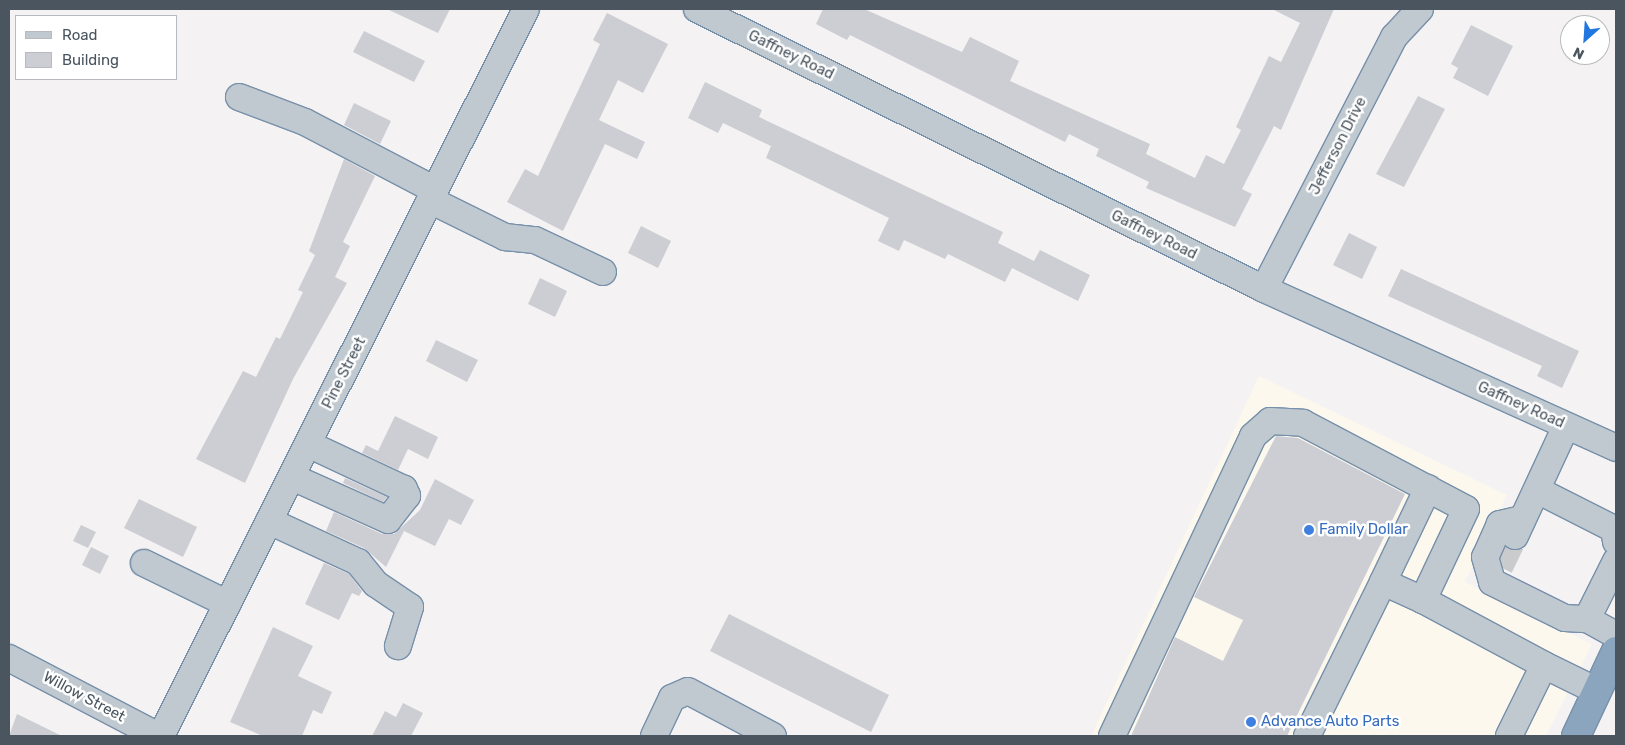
<!DOCTYPE html>
<html>
<head>
<meta charset="utf-8">
<style>
	body { margin:0 }
	#map { position:relative; width:1625px; height:745px; overflow:hidden; background:#f4f2f2; font-family:Rubik,sans-serif }
	div>[style] { position:absolute }
	.commercial>* { inset:0; background:#fcf8ee }
	.building>* { inset:0; background:#ccced4 }
	.minor-tunnel>* { height:26px; margin-top:-13px; transform-origin:0; background:repeating-linear-gradient(90deg,#cacbcd 0 26px,transparent 0 39px) }
	.roads { filter:drop-shadow(1px 0 #7790aa) drop-shadow(-1px 0 #7790aa) drop-shadow(0 1px #7790aa) drop-shadow(0 -1px #7790aa) }
	.minor>* { height:26px; margin:-13px; padding:0 13px; transform-origin:13px; border-radius:13px; background:#c0c9d0 }
	.highway>* { height:28px; margin:-14px; padding:0 14px; transform-origin:14px; border-radius:14px; background:#8ca5be }
	.dots>* { width:14px; height:14px; translate:-50% -50%; box-sizing:border-box; border:2px solid #fff; border-radius:50% }
	span { translate:-50% -50%; white-space:nowrap; text-align:center; line-height:1.15; -webkit-text-stroke:5px #fff; paint-order:stroke }
	.street-label { font-size:15px; color:#4a555f }
	.shop-label { font-size:15px; color:#366cbe }
	.left { translate:0 -50%; text-align:left }
	.frame { position:absolute; inset:0; border:10px solid #4a555f; pointer-events:none }
	.legend { position:absolute; left:15px; top:15px; width:162px; height:65px; box-sizing:border-box; background:#fff; border:1px solid #b7bbbf; margin:0; padding:6px 9px; list-style:none; font-size:15px; color:#4a555f }
	.legend li { display:flex; align-items:center; gap:10px; height:25px }
	.legend b { width:25px; border:1px solid #b7bbbf }
	.north { position:absolute; left:1560px; top:15px; width:50px; height:50px; box-sizing:border-box; background:#fff; border:1px solid #b7bbbf; border-radius:50%; rotate:206deg; font-size:14px; font-weight:700; line-height:20px; text-align:center; color:#4a555f }
	.north::after { content:''; display:block; margin:auto; width:18px; height:22px; background:#2177df; clip-path:polygon(50% 0,100% 100%,50% 72%,0 100%) }
</style>
</head>
<body>
<div id="map">
	<div class="commercial">
		<div style="clip-path:polygon(1259px 376px,1507px 495px,1465px 582px,1592px 644px,1546px 736px,1091px 736px)"></div>
	</div>
	<div class="building">
		<div style="clip-path:polygon(387px 9px,450px 9px,438px 33px)"></div>
		<div style="clip-path:polygon(823px 9px,864px 9px,962px 52px,970px 37px,1019px 61px,1010px 81px,1150px 144px,1146px 154px,1195px 178px,1206px 155px,1224px 164px,1241px 130px,1236px 127px,1269px 56px,1281px 62px,1300px 23px,1272px 9px,1334px 9px,1281px 130px,1274px 126px,1242px 189px,1252px 194px,1235px 227px,1146px 188px,1149px 182px,1096px 156px,1099px 149px,1069px 134px,1065px 142px,850px 35px,847px 40px,816px 24px)"></div>
		<div style="clip-path:polygon(607px 13px,668px 44px,643px 93px,618px 80px,599px 120px,645px 142px,637px 159px,605px 144px,563px 231px,507px 202px,525px 169px,538px 176px,600px 44px,593px 40px)"></div>
		<div style="clip-path:polygon(1471px 25px,1513px 46px,1488px 96px,1453px 78px,1458px 68px,1451px 64px)"></div>
		<div style="clip-path:polygon(364px 31px,425px 61px,414px 82px,353px 52px)"></div>
		<div style="clip-path:polygon(705px 82px,762px 110px,759px 117px,1003px 232px,998px 243px,1034px 261px,1040px 250px,1090px 275px,1078px 301px,1012px 268px,1005px 282px,948px 254px,945px 259px,904px 240px,899px 251px,878px 241px,889px 218px,766px 158px,771px 146px,723px 123px,718px 133px,688px 118px)"></div>
		<div style="clip-path:polygon(1418px 96px,1445px 109px,1404px 187px,1376px 174px)"></div>
		<div style="clip-path:polygon(354px 103px,391px 121px,380px 144px,344px 125px)"></div>
		<div style="clip-path:polygon(344px 159px,375px 176px,343px 242px,350px 246px,335px 277px,347px 283px,293px 379px,245px 483px,196px 459px,243px 371px,256px 377px,276px 337px,280px 339px,303px 292px,298px 290px,315px 255px,309px 251px)"></div>
		<div style="clip-path:polygon(641px 226px,671px 241px,658px 268px,628px 253px)"></div>
		<div style="clip-path:polygon(1349px 233px,1377px 247px,1362px 279px,1333px 265px)"></div>
		<div style="clip-path:polygon(1401px 269px,1579px 351px,1562px 388px,1537px 376px,1542px 366px,1388px 296px)"></div>
		<div style="clip-path:polygon(540px 278px,567px 291px,555px 317px,528px 304px)"></div>
		<div style="clip-path:polygon(436px 340px,478px 360px,467px 382px,426px 361px)"></div>
		<div style="clip-path:polygon(395px 416px,438px 437px,428px 459px,408px 449px,398px 470px,362px 453px,366px 445px,378px 451px)"></div>
		<div style="clip-path:polygon(1276px 436px,1298px 438px,1405px 494px,1287px 736px,1131px 736px,1175px 637px,1223px 661px,1243px 620px,1194px 597px)"></div>
		<div style="clip-path:polygon(345px 478px,387px 497px,383px 502px,343px 483px)"></div>
		<div style="clip-path:polygon(435px 479px,474px 500px,461px 525px,449px 519px,435px 546px,404px 531px,386px 567px,364px 548px,326px 531px,334px 512px,382px 534px,394px 534px,420px 510px)"></div>
		<div style="clip-path:polygon(139px 499px,197px 527px,183px 557px,124px 528px)"></div>
		<div style="clip-path:polygon(81px 525px,96px 532px,88px 548px,73px 541px)"></div>
		<div style="clip-path:polygon(91px 547px,109px 556px,100px 574px,82px 565px)"></div>
		<div style="clip-path:polygon(324px 563px,349px 574px,362px 591px,359px 596px,352px 593px,339px 620px,305px 604px)"></div>
		<div style="clip-path:polygon(729px 614px,889px 695px,871px 732px,710px 651px)"></div>
		<div style="clip-path:polygon(273px 627px,313px 646px,298px 676px,332px 692px,322px 714px,313px 710px,302px 736px,263px 736px,230px 722px)"></div>
		<div style="clip-path:polygon(403px 703px,423px 713px,411px 736px,372px 736px,385px 711px,396px 717px)"></div>
		<div style="clip-path:polygon(17px 714px,62px 736px,9px 736px)"></div>
	</div>
	<div class="minor-tunnel">
		<div style="left:1500px;top:567px;width:28px;rotate:-64deg"></div>
	</div>
	<div class="roads">
		<div class="minor">
			<div style="left:697px;top:9px;width:632px;rotate:26.28deg"></div>
			<div style="left:1264px;top:289px;width:386px;rotate:24.3deg"></div>
			<div style="left:239px;top:97px;width:71px;rotate:20.7deg"></div>
			<div style="left:305px;top:122px;width:147px;rotate:27.6deg"></div>
			<div style="left:430px;top:200px;width:84px;rotate:26.3deg"></div>
			<div style="left:505px;top:237px;width:30px;rotate:6deg"></div>
			<div style="left:535px;top:240px;width:75px;rotate:25.2deg"></div>
			<div style="left:1264px;top:289px;width:284px;rotate:-62.7deg"></div>
			<div style="left:1394px;top:37px;width:38px;rotate:-47deg"></div>
			<div style="left:292px;top:477px;width:105px;rotate:24.1deg"></div>
			<div style="left:388px;top:520px;width:31px;rotate:-52deg"></div>
			<div style="left:407px;top:496px;width:8px;rotate:-113deg"></div>
			<div style="left:404px;top:489px;width:106px;rotate:-154.9deg"></div>
			<div style="left:1537px;top:490px;width:86px;rotate:26.9deg"></div>
			<div style="left:1614px;top:529px;width:13px;rotate:81deg"></div>
			<div style="left:1522px;top:519px;width:23px;rotate:167deg"></div>
			<div style="left:1500px;top:524px;width:36px;rotate:114deg"></div>
			<div style="left:1485px;top:557px;width:26px;rotate:74deg"></div>
			<div style="left:1492px;top:582px;width:81px;rotate:26.3deg"></div>
			<div style="left:1565px;top:618px;width:22px;rotate:3deg"></div>
			<div style="left:1587px;top:619px;width:33px;rotate:29deg"></div>
			<div style="left:269px;top:521px;width:98px;rotate:24.7deg"></div>
			<div style="left:358px;top:562px;width:28px;rotate:51deg"></div>
			<div style="left:376px;top:584px;width:41px;rotate:34.1deg"></div>
			<div style="left:410px;top:607px;width:41px;rotate:107.1deg"></div>
			<div style="left:1515px;top:536px;width:121px;rotate:-65.1deg"></div>
			<div style="left:144px;top:563px;width:93px;rotate:26deg"></div>
			<div style="left:1383px;top:582px;width:104px;rotate:-64.4deg"></div>
			<div style="left:1587px;top:619px;width:65px;rotate:-63.4deg"></div>
			<div style="left:9px;top:658px;width:168px;rotate:27.6deg"></div>
			<div style="left:161px;top:736px;width:813px;rotate:-63.34deg"></div>
			<div style="left:654px;top:736px;width:42px;rotate:-64.7deg"></div>
			<div style="left:672px;top:698px;width:17px;rotate:-24deg"></div>
			<div style="left:688px;top:691px;width:96px;rotate:27.9deg"></div>
			<div style="left:1112px;top:736px;width:331px;rotate:-64.8deg"></div>
			<div style="left:1253px;top:436px;width:23px;rotate:-41deg"></div>
			<div style="left:1270px;top:421px;width:33px;rotate:3deg"></div>
			<div style="left:1303px;top:423px;width:184px;rotate:27.8deg"></div>
			<div style="left:1466px;top:509px;width:101px;rotate:115.3deg"></div>
			<div style="left:1423px;top:600px;width:137px;rotate:28.2deg"></div>
			<div style="left:1307px;top:736px;width:172px;rotate:-63.7deg"></div>
			<div style="left:1383px;top:582px;width:44px;rotate:24.2deg"></div>
			<div style="left:1509px;top:736px;width:79px;rotate:-63.8deg"></div>
			<div style="left:1544px;top:665px;width:59px;rotate:26.1deg"></div>
		</div>
		<div class="highway">
			<div style="left:1576px;top:736px;width:94px;rotate:-64.8deg"></div>
		</div>
	</div>
	<div class="dots">
		<div style="left:1309px;top:530px;background:#3f7fe0"></div>
		<div style="left:1251px;top:722px;background:#3f7fe0"></div>
	</div>
	<div class="street-label">
		<span style="left:791px;top:55px;rotate:26deg">Gaffney Road</span>
		<span style="left:1338px;top:146px;rotate:-63deg">Jefferson Drive</span>
		<span style="left:1154px;top:235px;rotate:26deg">Gaffney Road</span>
		<span style="left:344px;top:373px;rotate:-63deg">Pine Street</span>
		<span style="left:1521px;top:405px;rotate:24deg">Gaffney Road</span>
		<span style="left:84px;top:697px;rotate:28deg">Willow Street</span>
	</div>
	<div class="shop-label">
		<span class="left" style="left:1319px;top:530px">Family Dollar</span>
		<span class="left" style="left:1261px;top:722px">Advance Auto Parts</span>
	</div>
	<div class="frame"></div>
	<ul class="legend">
	<li><b style="height:6px;background:#c0c9d0"></b>Road</li>
	<li><b style="height:14px;background:#ccced4"></b>Building</li>
	</ul>
	<div class="north">N</div>
</div>
</body>
</html>
